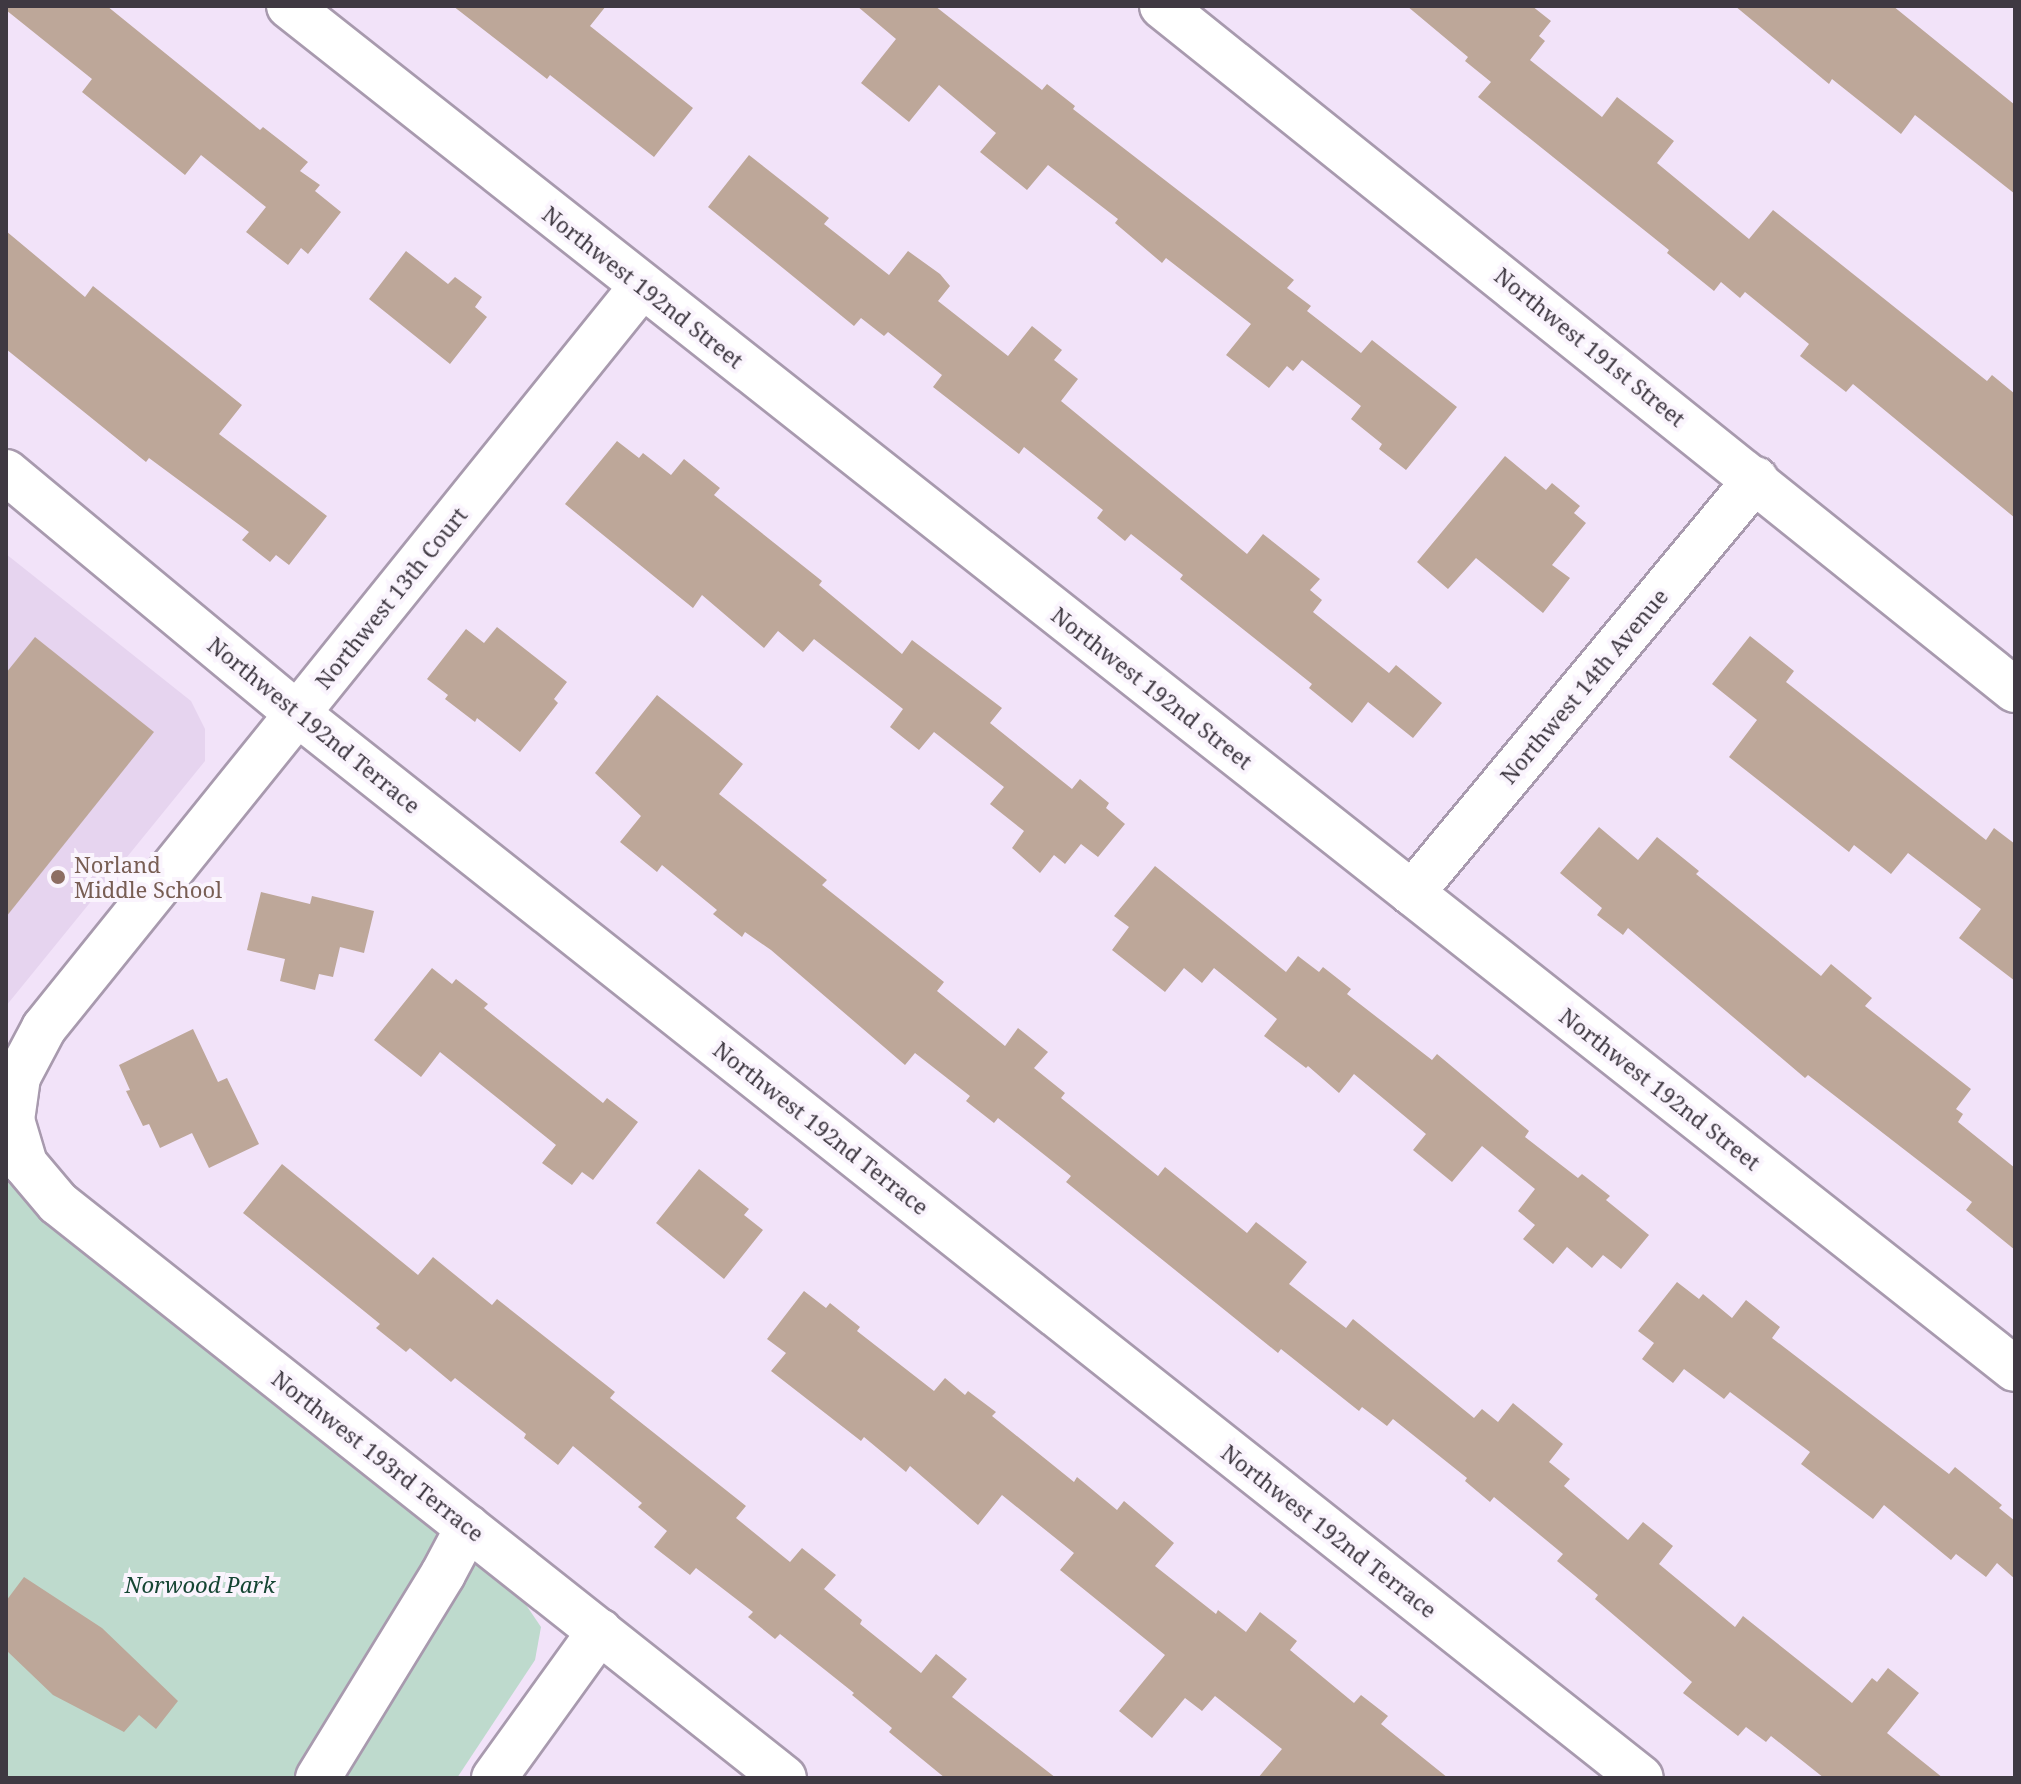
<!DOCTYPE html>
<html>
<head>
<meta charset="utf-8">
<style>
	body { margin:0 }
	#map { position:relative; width:2021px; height:1784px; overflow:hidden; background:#f2e3f9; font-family:"Noto Serif",serif }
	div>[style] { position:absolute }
	.built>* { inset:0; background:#e6d4ef }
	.green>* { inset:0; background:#bedacd }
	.building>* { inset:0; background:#bda799 }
	.roads { filter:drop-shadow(2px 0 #a89aae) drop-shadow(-2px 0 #a89aae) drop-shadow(0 2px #a89aae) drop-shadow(0 -2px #a89aae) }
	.minor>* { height:44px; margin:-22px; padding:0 22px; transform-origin:22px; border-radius:22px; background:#fff }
	.dots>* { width:22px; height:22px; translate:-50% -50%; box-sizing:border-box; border:4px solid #faf4fd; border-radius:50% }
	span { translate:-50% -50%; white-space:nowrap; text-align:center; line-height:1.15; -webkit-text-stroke:8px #faf4fd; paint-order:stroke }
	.street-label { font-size:22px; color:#3f3942 }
	.education-label { font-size:22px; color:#785e54 }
	.left { translate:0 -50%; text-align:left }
	.park-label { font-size:22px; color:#154533; font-style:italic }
	.frame { position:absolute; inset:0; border:8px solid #3f3942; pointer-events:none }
</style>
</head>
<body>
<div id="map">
	<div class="built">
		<div style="clip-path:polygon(6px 554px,191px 701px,205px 729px,205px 761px,6px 1006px)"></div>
	</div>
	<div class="green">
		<div style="clip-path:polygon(6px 1180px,522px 1599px,541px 1627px,535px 1660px,457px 1778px,6px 1778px)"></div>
	</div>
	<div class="building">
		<div style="clip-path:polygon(6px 6px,107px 6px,260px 130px,263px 127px,308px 162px,300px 171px,320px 185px,315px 191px,341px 212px,308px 254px,301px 248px,288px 265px,246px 232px,266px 207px,201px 155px,185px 175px,82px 92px,92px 79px,6px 10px)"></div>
		<div style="clip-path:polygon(453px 6px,606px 6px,590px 26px,693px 108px,654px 157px,550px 75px,547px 79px)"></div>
		<div style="clip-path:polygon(857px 6px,935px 6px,1042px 90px,1047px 84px,1075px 106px,1073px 109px,1294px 280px,1287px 288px,1311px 306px,1307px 311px,1361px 353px,1372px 340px,1457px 407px,1406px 470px,1379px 449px,1382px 444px,1351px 419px,1361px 406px,1302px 360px,1293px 371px,1287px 366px,1269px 388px,1226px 355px,1251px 324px,1166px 258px,1162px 263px,1115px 223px,1118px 219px,1048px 165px,1027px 190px,980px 152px,996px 133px,939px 85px,909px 122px,861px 83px,896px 39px)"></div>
		<div style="clip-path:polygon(1407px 6px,1532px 6px,1551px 21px,1539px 36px,1545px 41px,1530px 60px,1602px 117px,1617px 97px,1674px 141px,1657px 163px,1749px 239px,1773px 210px,1987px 381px,1992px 375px,2015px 394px,2015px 518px,1853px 384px,1846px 392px,1800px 356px,1809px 344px,1745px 292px,1740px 298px,1721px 282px,1714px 291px,1667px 253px,1669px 250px,1478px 97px,1491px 82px,1465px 61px,1468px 57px)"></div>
		<div style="clip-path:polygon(1735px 6px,1893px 6px,2015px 105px,2015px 194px,1915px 115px,1901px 134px,1832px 79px,1829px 84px)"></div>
		<div style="clip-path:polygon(749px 155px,829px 218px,824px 224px,889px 275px,908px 251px,940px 274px,950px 286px,938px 301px,1008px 356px,1032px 326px,1062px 350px,1054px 360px,1078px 379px,1061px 401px,1247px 554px,1263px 534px,1320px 579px,1310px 590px,1322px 600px,1313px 612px,1389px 673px,1396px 665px,1442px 703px,1413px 738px,1368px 702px,1352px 723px,1309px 688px,1312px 684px,1180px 579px,1183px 575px,1131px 534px,1125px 541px,1097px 518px,1103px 510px,1024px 447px,1019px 454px,933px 387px,942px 375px,888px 332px,884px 336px,861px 318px,854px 326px,708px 207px)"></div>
		<div style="clip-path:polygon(6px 231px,85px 297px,93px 286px,242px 405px,219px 434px,327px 516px,289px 565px,276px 555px,270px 562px,242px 540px,249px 532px,149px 458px,146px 462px,6px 349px)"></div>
		<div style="clip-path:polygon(406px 251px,448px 284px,455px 277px,482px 297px,475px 307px,487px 317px,450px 364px,369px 299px)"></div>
		<div style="clip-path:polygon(617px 441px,639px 458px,643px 453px,671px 475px,684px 459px,720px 488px,714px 495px,822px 581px,819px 585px,902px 654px,912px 640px,1002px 708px,990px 723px,1072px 789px,1080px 779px,1109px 803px,1106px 808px,1125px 824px,1098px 857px,1081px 844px,1065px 864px,1054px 855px,1040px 873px,1012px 848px,1024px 831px,990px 804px,1004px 787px,934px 732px,919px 750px,905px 739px,890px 727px,903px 709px,814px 639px,803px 652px,778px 631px,764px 648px,702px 595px,693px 608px,565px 504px)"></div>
		<div style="clip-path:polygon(1505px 456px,1546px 490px,1552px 483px,1580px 506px,1574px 513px,1586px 523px,1552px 565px,1570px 578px,1543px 613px,1476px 558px,1448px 589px,1417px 562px)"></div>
		<div style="clip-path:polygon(497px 627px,567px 682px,554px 699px,558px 703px,520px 752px,477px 718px,475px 722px,445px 699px,448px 695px,427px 679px,466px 629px,484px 643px)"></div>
		<div style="clip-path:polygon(1750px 636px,1794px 671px,1786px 682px,1986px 840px,1994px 828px,2015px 844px,2015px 981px,1959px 938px,1981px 909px,1908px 853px,1891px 874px,1854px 845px,1849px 852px,1729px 757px,1757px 720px,1712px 684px)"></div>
		<div style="clip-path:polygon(35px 637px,154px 732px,6px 917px,6px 673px)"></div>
		<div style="clip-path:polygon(657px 695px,743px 764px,719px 794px,827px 880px,822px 885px,944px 982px,937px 991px,1005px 1046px,1018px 1028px,1048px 1052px,1034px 1068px,1065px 1093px,1061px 1098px,1158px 1176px,1165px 1167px,1247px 1233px,1256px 1222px,1307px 1262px,1289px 1284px,1346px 1328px,1353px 1319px,1474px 1418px,1482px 1409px,1498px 1422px,1513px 1403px,1563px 1444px,1549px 1462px,1570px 1479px,1564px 1486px,1628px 1540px,1643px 1522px,1673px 1546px,1659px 1564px,1735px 1627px,1743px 1616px,1852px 1703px,1872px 1678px,1877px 1682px,1888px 1668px,1919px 1693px,1887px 1733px,1943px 1778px,1824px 1778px,1771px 1736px,1766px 1742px,1746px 1727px,1738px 1736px,1683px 1693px,1692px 1682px,1595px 1599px,1598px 1595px,1557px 1561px,1563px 1554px,1494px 1497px,1490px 1502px,1465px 1481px,1467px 1478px,1393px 1419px,1387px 1426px,1362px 1407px,1359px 1411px,1281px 1349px,1278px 1353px,1066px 1182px,1071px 1176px,998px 1118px,994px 1123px,966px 1101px,970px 1096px,915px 1053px,905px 1065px,771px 950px,745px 932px,742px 937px,713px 914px,717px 910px,662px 865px,657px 872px,620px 842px,641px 816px,595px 773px)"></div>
		<div style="clip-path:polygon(1599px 827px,1638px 860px,1657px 837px,1699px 871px,1696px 874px,1821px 976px,1831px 964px,1872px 998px,1865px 1006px,1971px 1089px,1956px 1109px,1963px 1114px,1958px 1122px,2015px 1168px,2015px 1250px,1966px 1210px,1972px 1202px,1808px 1075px,1805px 1078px,1628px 928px,1623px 935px,1597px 915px,1602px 908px,1560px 873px)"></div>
		<div style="clip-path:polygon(1155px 866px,1286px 972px,1298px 956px,1319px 972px,1323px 967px,1351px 989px,1347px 994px,1432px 1060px,1437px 1054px,1529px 1131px,1525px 1137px,1578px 1178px,1582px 1174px,1610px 1196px,1606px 1200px,1649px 1235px,1621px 1269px,1603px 1255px,1592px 1268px,1567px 1247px,1553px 1264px,1523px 1239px,1535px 1225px,1518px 1211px,1535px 1189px,1482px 1146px,1452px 1182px,1413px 1150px,1426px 1134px,1354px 1074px,1339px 1093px,1308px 1066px,1306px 1068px,1264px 1036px,1277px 1019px,1214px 968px,1202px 983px,1184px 968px,1165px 992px,1112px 950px,1129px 927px,1114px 916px)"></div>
		<div style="clip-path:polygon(261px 892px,310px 904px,312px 896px,374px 911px,364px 953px,340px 947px,333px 977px,319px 974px,315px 990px,280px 981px,285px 959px,247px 950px)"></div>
		<div style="clip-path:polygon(432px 968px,452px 984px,456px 979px,488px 1004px,484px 1008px,603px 1103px,607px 1098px,638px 1122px,593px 1180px,582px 1172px,572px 1185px,542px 1163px,556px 1145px,440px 1052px,421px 1077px,374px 1040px)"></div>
		<div style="clip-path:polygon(193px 1029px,218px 1082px,227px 1078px,259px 1144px,209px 1168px,192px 1133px,160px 1148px,149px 1124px,143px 1126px,126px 1091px,130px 1090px,119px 1065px)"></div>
		<div style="clip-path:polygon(282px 1164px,418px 1275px,433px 1257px,492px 1305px,497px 1299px,615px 1392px,610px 1398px,746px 1506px,736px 1518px,790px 1562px,802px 1548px,836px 1575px,824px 1589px,862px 1620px,860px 1624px,921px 1673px,936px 1654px,967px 1679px,952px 1697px,1056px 1778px,945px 1778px,889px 1732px,892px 1728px,852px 1695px,854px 1693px,780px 1634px,775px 1639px,748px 1617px,753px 1612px,696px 1568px,690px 1575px,654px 1547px,667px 1531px,638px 1507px,642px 1503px,573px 1446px,558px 1465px,524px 1438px,526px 1434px,455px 1378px,451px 1382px,410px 1348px,406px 1352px,376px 1328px,380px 1324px,243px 1213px)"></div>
		<div style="clip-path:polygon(699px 1169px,749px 1209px,744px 1215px,763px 1230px,724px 1279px,656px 1223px)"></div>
		<div style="clip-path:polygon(1677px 1282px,1699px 1299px,1703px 1294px,1732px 1318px,1746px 1300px,1780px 1327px,1772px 1338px,1949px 1474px,1955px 1467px,2002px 1505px,1999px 1508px,2015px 1521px,2015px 1579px,1997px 1563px,1986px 1577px,1956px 1554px,1951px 1560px,1884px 1505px,1873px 1519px,1801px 1464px,1810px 1452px,1730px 1392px,1724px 1399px,1684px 1369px,1673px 1383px,1642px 1359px,1654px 1343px,1638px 1331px)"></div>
		<div style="clip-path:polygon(804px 1291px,826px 1308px,830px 1303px,860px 1327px,857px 1331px,934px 1391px,945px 1378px,965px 1395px,968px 1391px,996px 1412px,992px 1416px,1074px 1482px,1077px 1477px,1117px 1510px,1124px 1501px,1174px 1543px,1155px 1566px,1216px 1614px,1218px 1610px,1246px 1632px,1260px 1612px,1297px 1641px,1290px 1650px,1354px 1703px,1361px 1695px,1388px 1716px,1381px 1724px,1448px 1778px,1258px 1778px,1282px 1749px,1215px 1696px,1202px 1711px,1185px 1698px,1152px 1738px,1119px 1711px,1165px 1655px,1060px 1570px,1074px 1553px,1002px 1495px,978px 1525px,910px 1466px,906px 1472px,864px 1437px,861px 1441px,771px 1371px,786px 1353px,767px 1339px)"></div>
		<div style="clip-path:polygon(24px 1577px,102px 1628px,178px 1701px,156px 1729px,139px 1715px,124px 1732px,53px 1695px,6px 1650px,6px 1601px)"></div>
	</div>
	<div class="roads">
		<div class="minor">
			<div style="left:289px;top:6px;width:2199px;rotate:38.3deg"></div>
			<div style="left:1162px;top:6px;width:1093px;rotate:38.73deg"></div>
			<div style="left:642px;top:286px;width:953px;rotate:128.87deg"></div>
			<div style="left:44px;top:1028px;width:55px;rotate:118deg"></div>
			<div style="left:18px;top:1077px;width:43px;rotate:97.9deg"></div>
			<div style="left:12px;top:1120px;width:46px;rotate:73.5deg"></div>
			<div style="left:25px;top:1164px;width:51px;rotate:49.8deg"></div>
			<div style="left:58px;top:1203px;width:926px;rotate:38.38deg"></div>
			<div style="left:6px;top:472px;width:379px;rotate:39.7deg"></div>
			<div style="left:298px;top:714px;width:1713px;rotate:38.39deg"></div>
			<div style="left:1412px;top:893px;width:538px;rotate:-50.28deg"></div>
			<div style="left:318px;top:1778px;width:239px;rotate:-58.5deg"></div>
			<div style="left:443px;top:1574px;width:53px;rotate:-62deg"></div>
			<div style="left:494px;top:1778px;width:181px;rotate:-54.2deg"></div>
		</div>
	</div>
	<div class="dots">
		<div style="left:58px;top:877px;background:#8d6e63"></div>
	</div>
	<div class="street-label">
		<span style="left:643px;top:287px;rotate:38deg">Northwest 192nd Street</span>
		<span style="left:1590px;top:347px;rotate:39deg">Northwest 191st Street</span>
		<span style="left:391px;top:598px;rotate:-51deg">Northwest 13th Court</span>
		<span style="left:1584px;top:686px;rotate:-50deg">Northwest 14th Avenue</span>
		<span style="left:1152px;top:688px;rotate:38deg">Northwest 192nd Street</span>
		<span style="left:314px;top:725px;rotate:39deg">Northwest 192nd Terrace</span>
		<span style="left:1660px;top:1089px;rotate:38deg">Northwest 192nd Street</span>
		<span style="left:821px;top:1128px;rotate:38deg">Northwest 192nd Terrace</span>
		<span style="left:378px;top:1456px;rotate:38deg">Northwest 193rd Terrace</span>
		<span style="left:1329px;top:1531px;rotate:38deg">Northwest 192nd Terrace</span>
	</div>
	<div class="education-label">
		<span class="left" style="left:74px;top:877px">Norland<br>Middle School</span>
	</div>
	<div class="park-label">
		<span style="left:200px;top:1585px">Norwood Park</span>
	</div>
	<div class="frame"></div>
</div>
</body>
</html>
